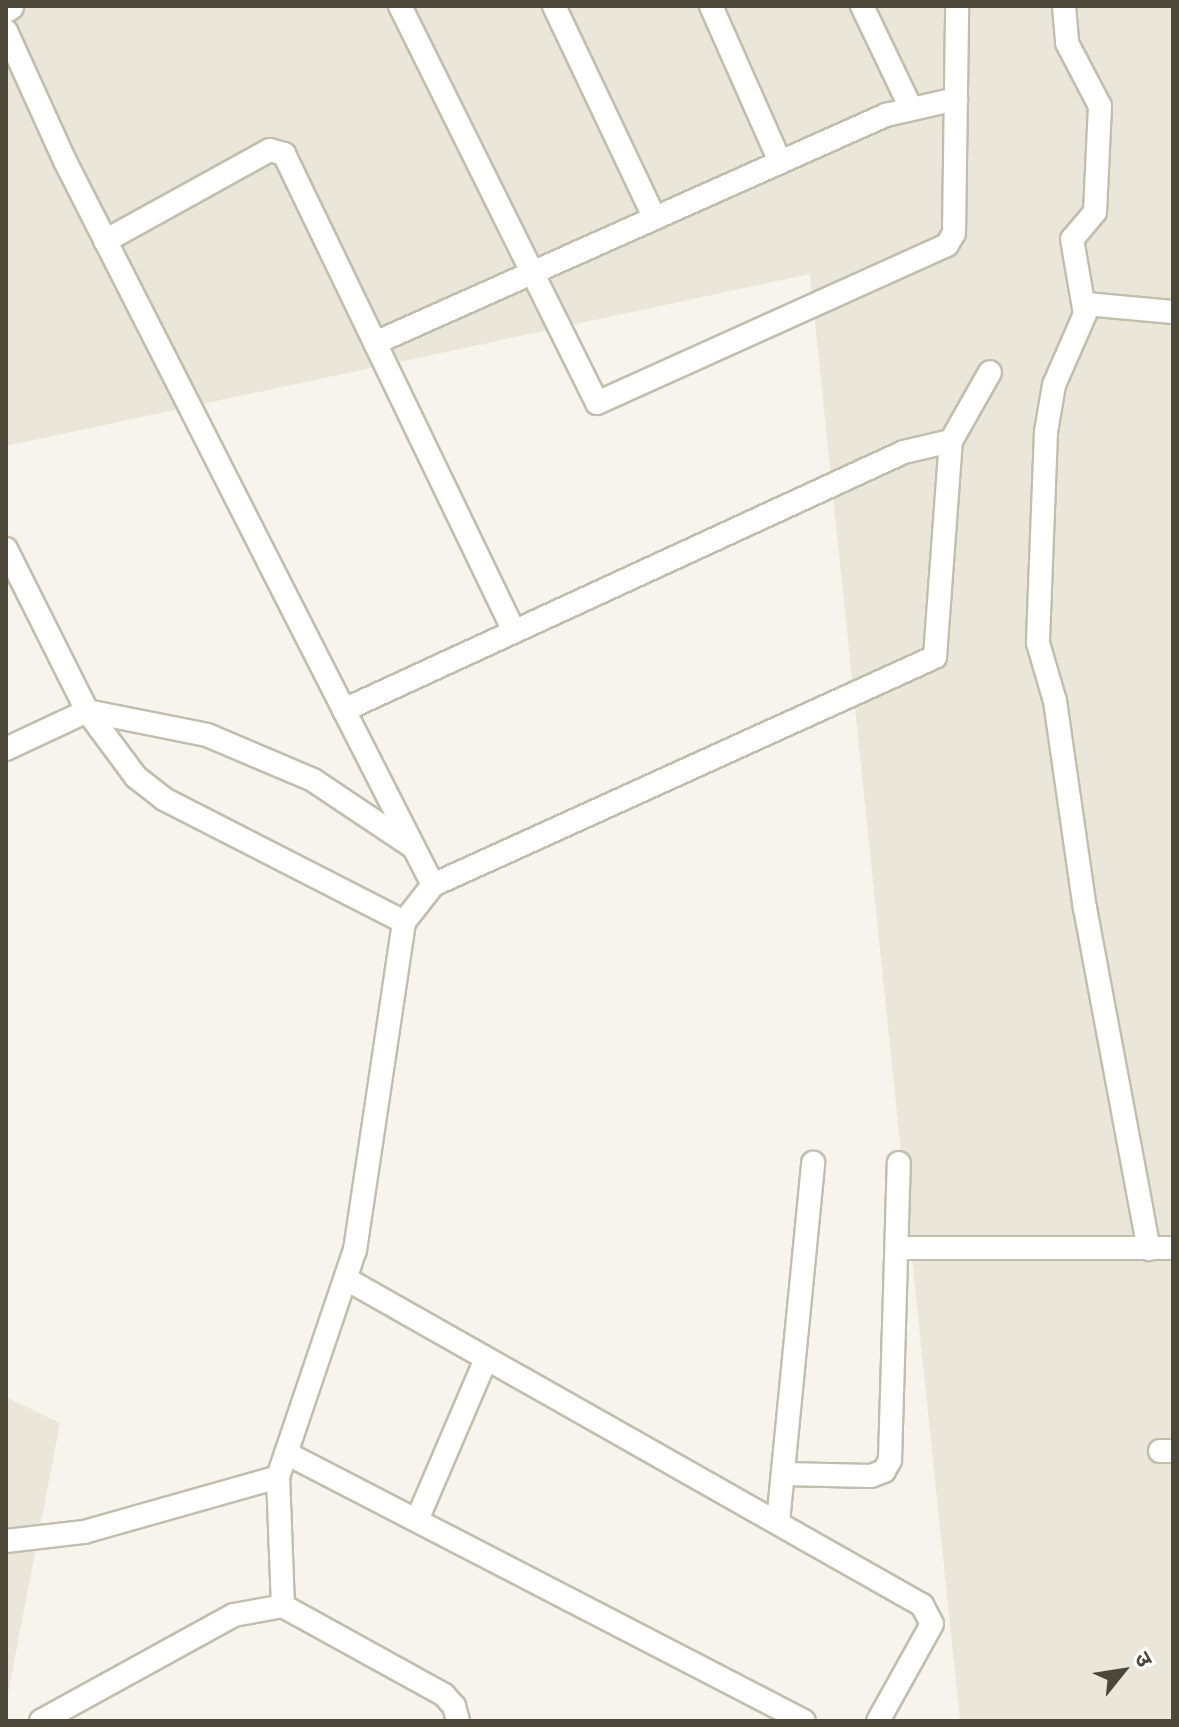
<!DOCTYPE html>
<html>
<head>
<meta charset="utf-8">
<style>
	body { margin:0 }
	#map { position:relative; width:1179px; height:1727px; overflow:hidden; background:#f6f4ec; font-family:"Public Sans","Noto Sans Devanagari",sans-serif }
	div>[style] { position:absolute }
	.residential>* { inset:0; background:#eae7da }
	.roads { filter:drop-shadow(2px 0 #c2beae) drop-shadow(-2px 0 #c2beae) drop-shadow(0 2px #c2beae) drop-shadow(0 -2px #c2beae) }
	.minor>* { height:22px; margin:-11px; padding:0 11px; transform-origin:11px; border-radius:11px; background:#fff }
	.tertiary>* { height:28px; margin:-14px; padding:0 14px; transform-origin:14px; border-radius:14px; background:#fff }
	span { translate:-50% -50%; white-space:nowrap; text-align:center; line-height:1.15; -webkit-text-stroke:8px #fff; paint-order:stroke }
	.frame { position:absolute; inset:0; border:8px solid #4b4739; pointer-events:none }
	.north { position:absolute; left:1083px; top:1631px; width:80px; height:80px; -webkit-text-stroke:6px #fff; paint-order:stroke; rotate:60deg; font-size:22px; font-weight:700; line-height:32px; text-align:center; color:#4b4739 }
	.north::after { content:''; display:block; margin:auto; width:28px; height:36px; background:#4b4739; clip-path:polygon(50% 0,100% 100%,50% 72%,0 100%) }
</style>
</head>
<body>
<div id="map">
	<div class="residential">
		<div style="clip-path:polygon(6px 6px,1173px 6px,1173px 1721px,960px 1721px,810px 274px,6px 446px)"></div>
		<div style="clip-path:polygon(6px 1397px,60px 1423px,6px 1704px)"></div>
	</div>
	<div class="roads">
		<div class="minor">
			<div style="left:400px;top:6px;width:443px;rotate:63.6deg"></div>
			<div style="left:597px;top:403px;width:384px;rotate:-24.3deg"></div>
			<div style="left:947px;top:245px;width:14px;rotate:-60deg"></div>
			<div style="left:954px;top:233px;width:227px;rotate:-89.2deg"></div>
			<div style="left:554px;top:6px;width:233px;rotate:64.6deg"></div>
			<div style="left:711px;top:6px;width:171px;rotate:66.1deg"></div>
			<div style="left:862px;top:6px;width:111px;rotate:64.4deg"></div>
			<div style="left:1064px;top:6px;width:37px;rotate:85deg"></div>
			<div style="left:1067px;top:43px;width:71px;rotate:62.4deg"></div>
			<div style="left:1100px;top:106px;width:106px;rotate:92.7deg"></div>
			<div style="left:1095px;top:212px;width:35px;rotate:130deg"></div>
			<div style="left:1072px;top:239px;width:76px;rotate:80.2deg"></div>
			<div style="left:1085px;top:314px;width:77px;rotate:113.6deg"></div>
			<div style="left:1054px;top:385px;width:48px;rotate:99.7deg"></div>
			<div style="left:1046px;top:432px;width:211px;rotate:92.2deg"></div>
			<div style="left:1038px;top:643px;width:60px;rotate:73.7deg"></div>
			<div style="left:1055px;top:701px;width:209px;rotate:81.8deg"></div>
			<div style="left:1085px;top:908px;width:347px;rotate:79.4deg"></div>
			<div style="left:6px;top:31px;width:143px;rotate:65.6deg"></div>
			<div style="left:65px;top:161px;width:812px;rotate:63.06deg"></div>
			<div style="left:105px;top:241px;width:188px;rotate:-28.9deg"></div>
			<div style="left:270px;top:150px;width:15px;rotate:16deg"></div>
			<div style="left:284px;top:154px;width:530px;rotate:64.26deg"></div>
			<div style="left:1086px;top:304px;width:87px;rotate:5.3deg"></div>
			<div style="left:375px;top:343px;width:560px;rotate:-24.05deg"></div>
			<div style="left:886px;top:115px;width:72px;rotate:-12.9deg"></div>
			<div style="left:6px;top:549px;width:181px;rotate:63.4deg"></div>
			<div style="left:87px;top:711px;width:82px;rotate:53.4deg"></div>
			<div style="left:136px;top:777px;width:36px;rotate:38deg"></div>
			<div style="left:164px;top:799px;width:270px;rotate:27.1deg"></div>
			<div style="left:344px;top:710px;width:617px;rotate:-24.74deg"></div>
			<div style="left:904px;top:452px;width:48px;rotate:-13.2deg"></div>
			<div style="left:6px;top:749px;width:89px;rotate:-25.1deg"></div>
			<div style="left:87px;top:711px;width:122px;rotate:11.3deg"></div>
			<div style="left:207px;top:735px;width:115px;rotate:23deg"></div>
			<div style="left:313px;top:780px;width:117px;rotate:33.8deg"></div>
			<div style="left:898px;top:1248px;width:275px"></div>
			<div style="left:348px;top:1280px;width:660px;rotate:29.52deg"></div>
			<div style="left:922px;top:1605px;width:21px;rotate:62deg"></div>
			<div style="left:932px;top:1624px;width:111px;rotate:119.1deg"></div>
			<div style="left:1160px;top:1451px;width:13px"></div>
			<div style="left:286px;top:1453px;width:583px;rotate:27.36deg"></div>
			<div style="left:784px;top:1474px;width:87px;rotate:1.3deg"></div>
			<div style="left:871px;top:1476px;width:14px;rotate:-21deg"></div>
			<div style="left:884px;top:1471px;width:13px;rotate:-61deg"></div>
			<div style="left:890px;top:1460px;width:297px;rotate:-88.3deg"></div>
			<div style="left:417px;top:1520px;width:175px;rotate:-66.8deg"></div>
			<div style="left:778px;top:1522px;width:361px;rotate:-84.4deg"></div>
			<div style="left:6px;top:1541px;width:79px;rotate:-6.6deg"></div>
			<div style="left:84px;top:1532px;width:202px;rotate:-15.8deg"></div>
			<div style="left:283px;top:1606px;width:129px;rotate:-92.2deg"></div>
			<div style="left:278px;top:1477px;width:240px;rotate:-71.3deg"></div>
			<div style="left:355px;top:1250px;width:332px;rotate:-81.5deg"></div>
			<div style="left:404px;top:922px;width:47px;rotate:-51.9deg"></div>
			<div style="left:433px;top:885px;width:551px;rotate:-24.43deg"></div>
			<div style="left:935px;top:657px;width:217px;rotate:-85.8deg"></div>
			<div style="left:951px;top:441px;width:79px;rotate:-60.5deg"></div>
			<div style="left:41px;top:1721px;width:220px;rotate:-28.8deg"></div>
			<div style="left:234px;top:1615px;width:50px;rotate:-10.4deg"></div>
			<div style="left:283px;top:1606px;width:184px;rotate:28.9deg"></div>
			<div style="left:444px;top:1695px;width:15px;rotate:48deg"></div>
			<div style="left:454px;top:1706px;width:16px;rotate:75deg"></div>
		</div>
		<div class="tertiary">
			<div style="left:6px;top:8px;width:4px;rotate:-34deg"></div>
		</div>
	</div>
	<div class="frame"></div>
	<div class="north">उ</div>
</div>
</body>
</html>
